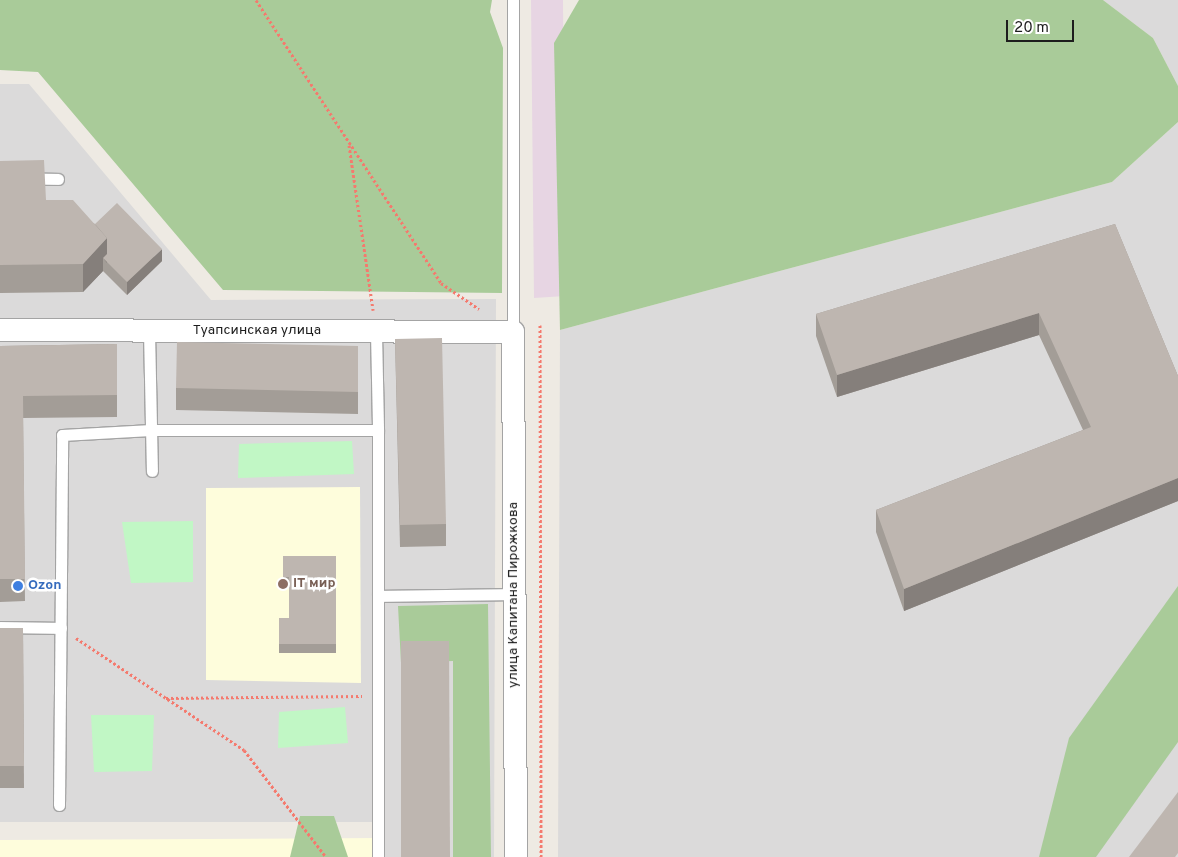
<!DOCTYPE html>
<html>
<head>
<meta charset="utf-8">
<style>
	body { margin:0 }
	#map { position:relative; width:1178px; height:857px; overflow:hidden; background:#eeeae3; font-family:Overpass,sans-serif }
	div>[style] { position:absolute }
	.residential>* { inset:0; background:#dbdada }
	.industrial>* { inset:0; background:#e7d5e3 }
	.education>* { inset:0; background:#fefddc }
	.forest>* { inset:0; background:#a9cb99 }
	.park>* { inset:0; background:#c1f7c5 }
	.path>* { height:3px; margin-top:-1.5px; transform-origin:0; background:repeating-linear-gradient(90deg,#f47a6e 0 2.5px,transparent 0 5px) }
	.roads { filter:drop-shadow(1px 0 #a4a4a4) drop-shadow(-1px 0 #a4a4a4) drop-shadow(0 1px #a4a4a4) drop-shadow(0 -1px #a4a4a4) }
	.service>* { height:11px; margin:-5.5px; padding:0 5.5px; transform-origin:5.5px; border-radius:5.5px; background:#fff }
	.minor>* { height:22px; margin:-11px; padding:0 11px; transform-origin:11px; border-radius:11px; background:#fff }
	.wall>* { inset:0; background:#a39d97 }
	.shaded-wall>* { inset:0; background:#857f7b }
	.building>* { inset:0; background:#beb6b0 }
	.dots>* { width:14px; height:14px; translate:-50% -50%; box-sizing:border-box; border:2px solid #fff; border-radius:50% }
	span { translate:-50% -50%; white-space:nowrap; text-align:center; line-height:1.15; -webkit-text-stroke:5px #fff; paint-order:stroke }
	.street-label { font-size:14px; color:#1d1d1d }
	.education-label { font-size:14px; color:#785e54; font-weight:700 }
	.left { translate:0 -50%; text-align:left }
	.shop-label { font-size:14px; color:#366cbe; font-weight:700 }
	.scale { position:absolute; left:1006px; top:20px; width:68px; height:22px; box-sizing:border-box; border:2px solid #1d1d1d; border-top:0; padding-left:6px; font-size:15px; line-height:18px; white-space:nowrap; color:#1d1d1d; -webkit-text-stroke:4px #fff; paint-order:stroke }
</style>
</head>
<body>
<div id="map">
	<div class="residential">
		<div style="clip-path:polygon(1103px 0,1178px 0,1178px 86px,1153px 38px)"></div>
		<div style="clip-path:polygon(0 84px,29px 84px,211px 300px,496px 299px,494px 857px,383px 857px,383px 822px,0 822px)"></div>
		<div style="clip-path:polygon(1178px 122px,1178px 857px,558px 857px,560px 330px,1112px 182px)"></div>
	</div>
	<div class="industrial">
		<div style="clip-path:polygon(531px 0,563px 0,565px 296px,534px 298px)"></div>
	</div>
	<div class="education">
		<div style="clip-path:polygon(360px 487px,361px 683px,206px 680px,206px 488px)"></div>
		<div style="clip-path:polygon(380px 838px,381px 857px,0 857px,0 840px)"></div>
	</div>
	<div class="forest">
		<div style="clip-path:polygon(0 0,492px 0,490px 12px,503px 48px,502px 293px,223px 290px,38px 72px,0 70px)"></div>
		<div style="clip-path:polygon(579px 0,1103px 0,1153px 38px,1178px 86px,1178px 122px,1112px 182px,560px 330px,554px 43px)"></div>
		<div style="clip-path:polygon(1178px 586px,1178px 742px,1096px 857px,1039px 857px,1069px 738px)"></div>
		<div style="clip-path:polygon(488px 604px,491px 857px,453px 857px,453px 661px,401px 663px,398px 606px)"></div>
		<div style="clip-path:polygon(300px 816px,334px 816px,348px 857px,290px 857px)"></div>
	</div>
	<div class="park">
		<div style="clip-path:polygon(352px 441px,354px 474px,238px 478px,239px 444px)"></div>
		<div style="clip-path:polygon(193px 521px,193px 582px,131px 583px,122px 522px)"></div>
		<div style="clip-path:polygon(345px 707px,348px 743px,278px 748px,279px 712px)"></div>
		<div style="clip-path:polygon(91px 715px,154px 715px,152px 771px,94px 772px)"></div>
	</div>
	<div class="path">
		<div style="left:256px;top:0;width:338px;rotate:56.8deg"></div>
		<div style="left:441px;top:283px;width:46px;rotate:34.4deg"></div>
		<div style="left:349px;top:145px;width:167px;rotate:81.7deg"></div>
		<div style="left:540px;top:325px;width:532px;rotate:89.89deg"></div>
		<div style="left:76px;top:638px;width:202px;rotate:33.7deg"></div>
		<div style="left:244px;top:750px;width:135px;rotate:52.5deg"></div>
		<div style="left:166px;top:698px;width:196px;rotate:-0.6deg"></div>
	</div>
	<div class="roads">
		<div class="service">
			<div style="left:0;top:178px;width:58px;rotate:1deg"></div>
			<div style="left:149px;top:331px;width:140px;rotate:88.8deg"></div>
			<div style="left:376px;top:332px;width:98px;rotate:88.8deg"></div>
			<div style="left:513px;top:332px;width:332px;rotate:-90deg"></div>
			<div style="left:378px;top:596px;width:136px;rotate:-0.8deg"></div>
			<div style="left:0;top:627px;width:61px;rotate:0.9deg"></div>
			<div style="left:59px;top:805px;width:370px;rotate:-89.5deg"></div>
			<div style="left:62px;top:435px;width:89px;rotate:-3.2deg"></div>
			<div style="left:151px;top:430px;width:227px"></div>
			<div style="left:378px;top:430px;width:427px;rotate:90deg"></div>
		</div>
		<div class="minor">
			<div style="left:0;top:330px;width:513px;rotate:0.22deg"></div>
			<div style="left:513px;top:332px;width:525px;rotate:89.67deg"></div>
		</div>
	</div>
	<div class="wall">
		<div style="clip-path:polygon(0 161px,46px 200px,95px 224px,162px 261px,127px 295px,103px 271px,83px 292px,0 293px)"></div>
		<div style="clip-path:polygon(1115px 224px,1178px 376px,1178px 501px,904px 611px,876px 532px,876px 510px,1083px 430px,1039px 335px,837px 397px,816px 336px,816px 314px)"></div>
		<div style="clip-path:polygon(395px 339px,446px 524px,446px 546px,400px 547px)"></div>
		<div style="clip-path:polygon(117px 344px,117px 417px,23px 418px,25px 601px,0 602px,0 346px)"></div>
		<div style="clip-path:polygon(358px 368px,358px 414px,176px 410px,176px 388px)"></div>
		<div style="clip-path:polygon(283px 556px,336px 556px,336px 653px,279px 653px,279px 618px,289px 618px,289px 585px,283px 585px)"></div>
		<div style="clip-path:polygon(0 628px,23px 628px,24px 788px,0 788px)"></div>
	</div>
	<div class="shaded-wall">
		<div style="clip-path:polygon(107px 238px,107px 263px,103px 258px,103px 271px,83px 292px,83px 264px)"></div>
		<div style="clip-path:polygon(162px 249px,162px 261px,127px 295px,127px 282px)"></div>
		<div style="clip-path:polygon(1039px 313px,1039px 335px,837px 397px,837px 375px)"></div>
		<div style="clip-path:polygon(1178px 478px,1178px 501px,904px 611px,904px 589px)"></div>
	</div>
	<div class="building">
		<div style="clip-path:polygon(44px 160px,46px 200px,73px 200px,107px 238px,83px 264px,0 265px,0 161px)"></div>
		<div style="clip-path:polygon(117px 203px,162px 249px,127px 282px,103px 258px,107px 254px,107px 238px,95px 224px)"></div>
		<div style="clip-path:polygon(1115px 224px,1178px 376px,1178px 478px,904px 589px,876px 510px,1091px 427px,1039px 313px,837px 375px,816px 314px)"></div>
		<div style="clip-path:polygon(442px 338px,446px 524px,400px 525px,395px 339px)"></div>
		<div style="clip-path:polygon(177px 342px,358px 346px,358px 392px,176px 388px)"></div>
		<div style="clip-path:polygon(117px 344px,117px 395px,23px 396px,25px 579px,0 579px,0 346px)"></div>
		<div style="clip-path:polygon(283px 556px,336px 556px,336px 644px,279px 644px,279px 618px,289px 618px,289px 577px,283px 577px)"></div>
		<div style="clip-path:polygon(0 628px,23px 628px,24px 766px,0 766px)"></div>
		<div style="clip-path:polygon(401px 641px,449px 641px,450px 857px,401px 857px)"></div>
		<div style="clip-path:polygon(1178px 792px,1178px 853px,1175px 857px,1129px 857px)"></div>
	</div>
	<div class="dots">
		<div style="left:283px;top:584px;background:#8d6e63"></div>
		<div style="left:18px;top:586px;background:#3f7fe0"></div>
	</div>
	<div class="street-label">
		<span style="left:257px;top:331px">Туапсинская улица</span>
		<span style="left:514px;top:595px;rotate:-90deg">улица Капитана Пирожкова</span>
	</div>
	<div class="education-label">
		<span class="left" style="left:293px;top:584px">IT мир</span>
	</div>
	<div class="shop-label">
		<span class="left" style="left:28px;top:586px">Ozon</span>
	</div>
	<div class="scale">20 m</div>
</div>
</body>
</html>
